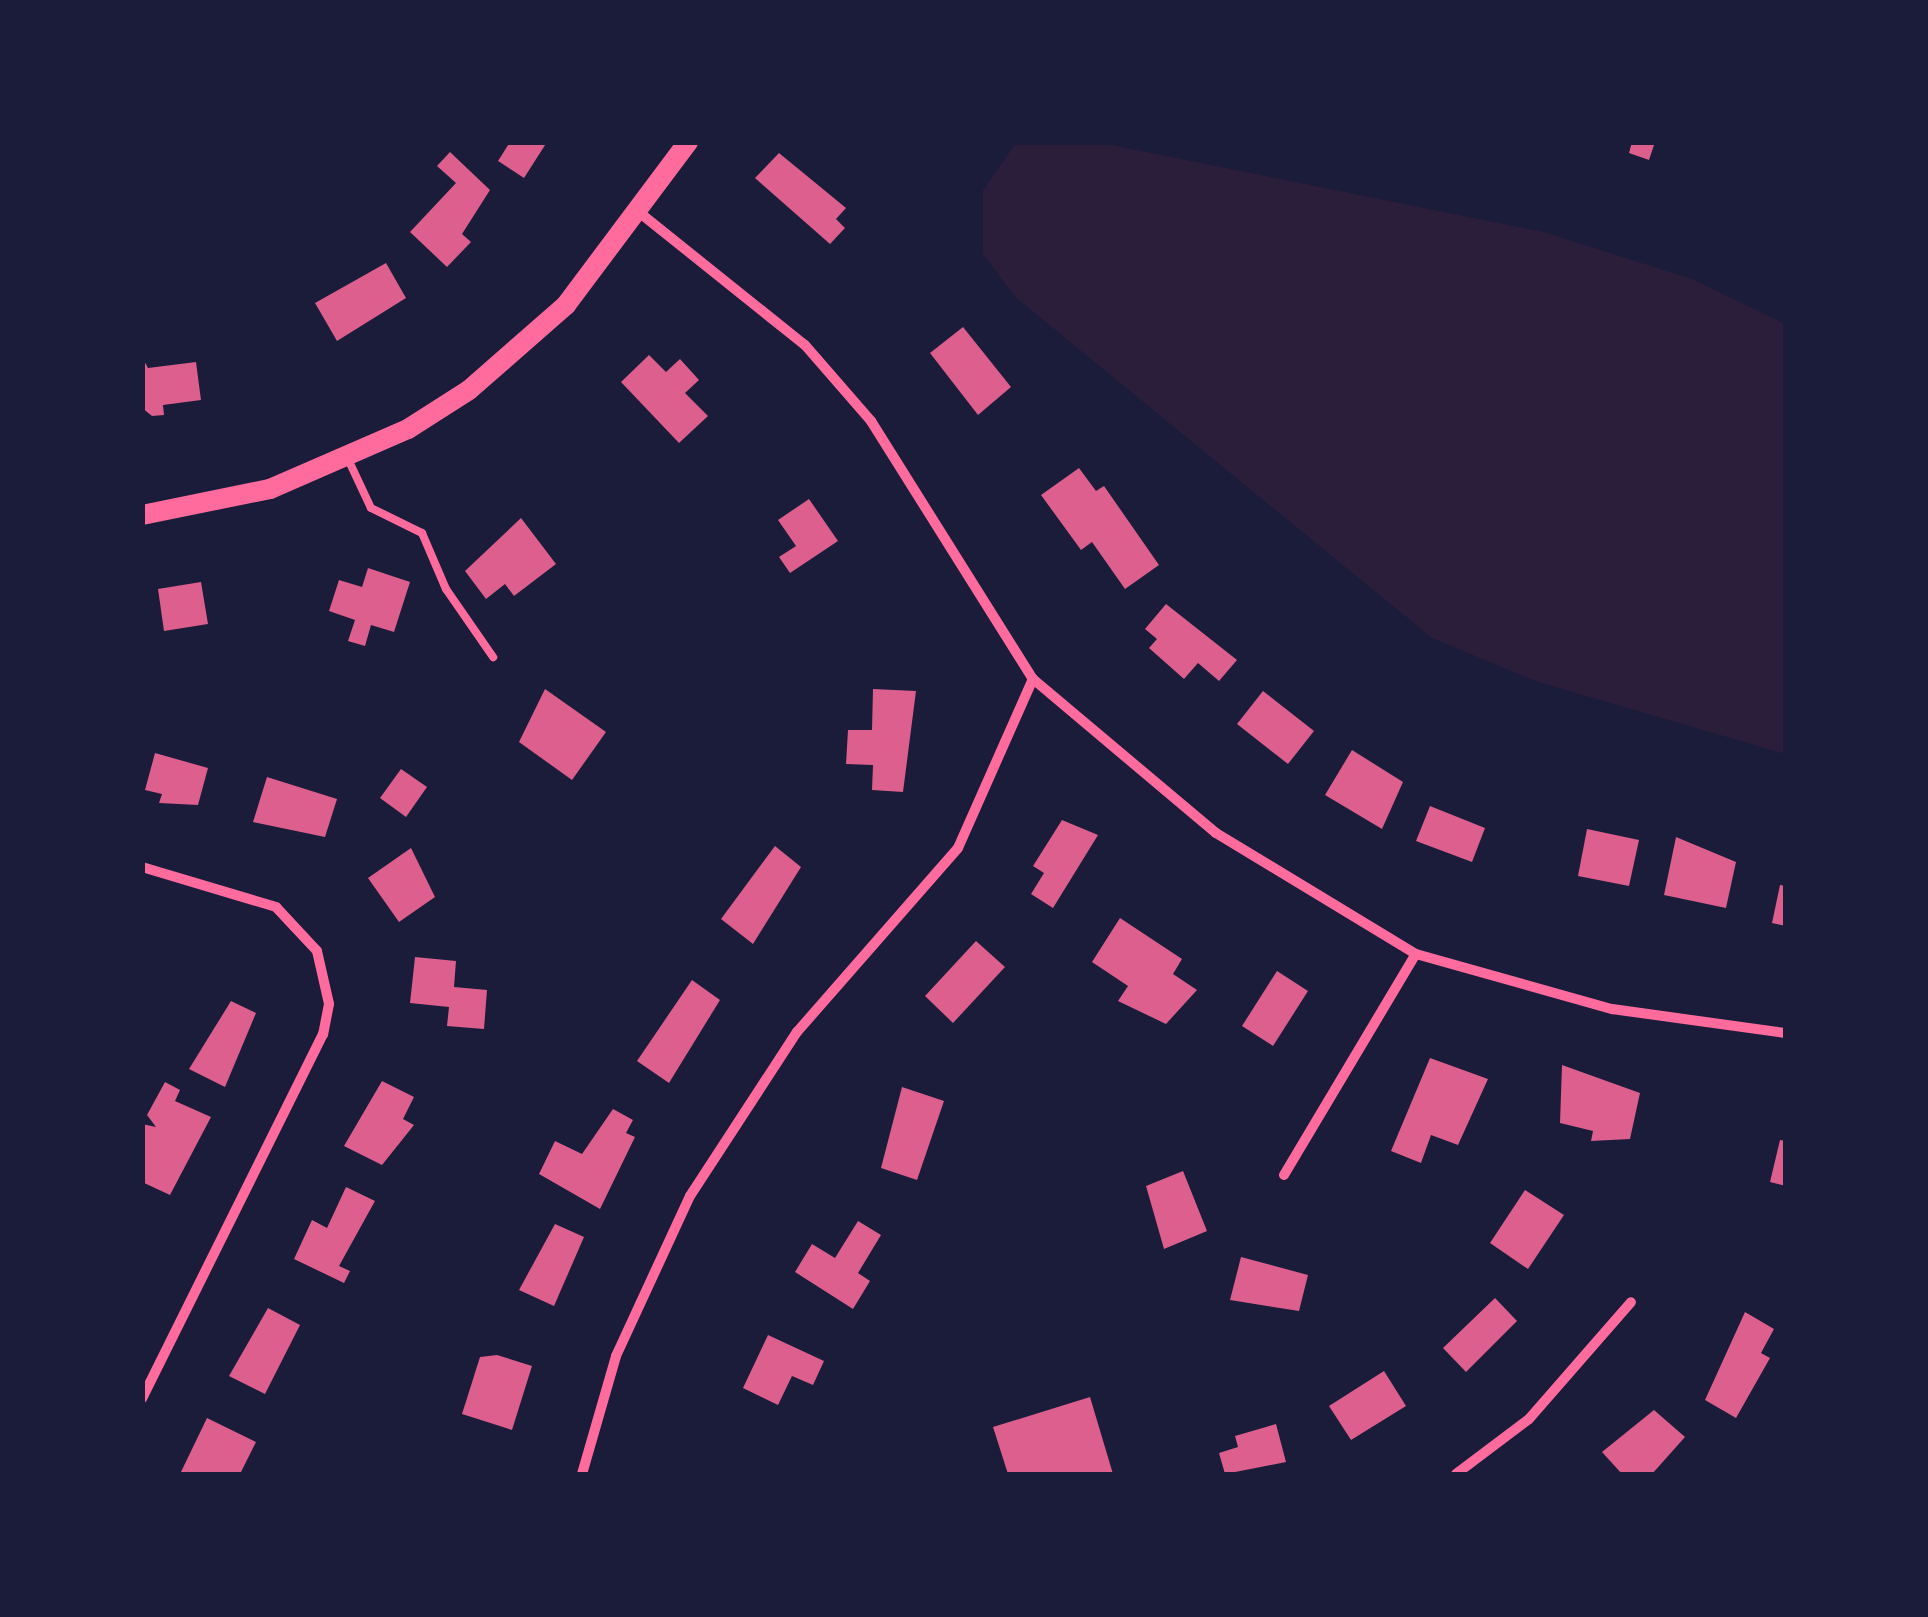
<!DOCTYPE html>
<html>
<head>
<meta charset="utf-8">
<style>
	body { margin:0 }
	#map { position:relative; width:1928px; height:1617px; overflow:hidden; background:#1b1b3a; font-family:"Work Sans",sans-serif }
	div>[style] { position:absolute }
	.green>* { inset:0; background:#2a1e3b }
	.building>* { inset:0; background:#dd5f8e }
	.service>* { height:8px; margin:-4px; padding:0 4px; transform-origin:4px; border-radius:4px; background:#ff6b9d }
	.minor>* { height:10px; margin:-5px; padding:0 5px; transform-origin:5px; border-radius:5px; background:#ff6b9d }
	.secondary>* { height:20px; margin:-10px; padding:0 10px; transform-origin:10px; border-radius:10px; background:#ff6b9d }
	span { translate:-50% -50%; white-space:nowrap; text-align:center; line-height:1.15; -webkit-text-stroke:10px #1b1b3a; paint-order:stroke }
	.frame { position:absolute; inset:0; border:145px solid #1b1b3a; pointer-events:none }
</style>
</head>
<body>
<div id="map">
	<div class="green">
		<div style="clip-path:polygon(1016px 143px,1101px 143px,1544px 232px,1692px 279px,1785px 324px,1785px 754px,1535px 681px,1432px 638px,1015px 297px,983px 254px,983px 190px)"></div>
	</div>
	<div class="building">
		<div style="clip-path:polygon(510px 142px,547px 142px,524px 178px,498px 161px)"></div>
		<div style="clip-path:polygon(1632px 142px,1655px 142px,1649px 160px,1629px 153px)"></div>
		<div style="clip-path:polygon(450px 152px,490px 190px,462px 234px,471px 242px,447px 267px,410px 232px,456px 183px,437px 166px)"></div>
		<div style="clip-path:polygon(779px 153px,846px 208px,836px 219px,845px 228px,830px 244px,755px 178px)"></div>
		<div style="clip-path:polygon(386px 263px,406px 298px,337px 341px,315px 303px)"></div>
		<div style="clip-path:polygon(963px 327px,1011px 387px,978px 415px,930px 353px)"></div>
		<div style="clip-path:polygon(649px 355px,666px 372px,680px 359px,699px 380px,685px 393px,708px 416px,679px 443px,621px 382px)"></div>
		<div style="clip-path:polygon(142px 357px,148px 368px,196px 362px,201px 400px,163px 405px,164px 415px,152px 416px,142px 408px)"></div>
		<div style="clip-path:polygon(1079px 468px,1096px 491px,1104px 486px,1159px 565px,1125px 589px,1092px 542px,1081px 550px,1041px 495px)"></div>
		<div style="clip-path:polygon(809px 499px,838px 541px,790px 573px,779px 557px,796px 546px,778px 520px)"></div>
		<div style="clip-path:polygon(521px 518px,556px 564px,514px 596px,505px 584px,486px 599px,465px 571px)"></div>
		<div style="clip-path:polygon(368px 568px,410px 582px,394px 632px,371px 625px,365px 646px,348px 641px,355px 620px,329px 611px,339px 580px,362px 587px)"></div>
		<div style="clip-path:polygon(201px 582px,208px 624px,164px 631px,158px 589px)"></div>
		<div style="clip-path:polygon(1166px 604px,1237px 660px,1219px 681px,1198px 663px,1184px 679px,1149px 648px,1157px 639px,1145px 629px)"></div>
		<div style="clip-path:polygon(545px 689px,606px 732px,572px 780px,519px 742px)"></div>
		<div style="clip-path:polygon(873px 689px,916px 691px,903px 792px,872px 790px,873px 765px,846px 764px,848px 730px,872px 730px)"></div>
		<div style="clip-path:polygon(1263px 691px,1314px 731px,1288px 764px,1237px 724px)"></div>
		<div style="clip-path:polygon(1352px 750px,1403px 782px,1382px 829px,1325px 795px)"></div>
		<div style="clip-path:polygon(155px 753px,208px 768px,198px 805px,159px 803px,162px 794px,145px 790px)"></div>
		<div style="clip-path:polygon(401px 769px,427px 787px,406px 817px,380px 798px)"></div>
		<div style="clip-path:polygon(267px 777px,337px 799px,325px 837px,253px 822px)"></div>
		<div style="clip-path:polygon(1430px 806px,1485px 828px,1472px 862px,1416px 841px)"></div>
		<div style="clip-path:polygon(1062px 820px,1098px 835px,1053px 908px,1031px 894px,1044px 873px,1033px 866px)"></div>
		<div style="clip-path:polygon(1587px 829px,1639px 840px,1629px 886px,1578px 876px)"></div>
		<div style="clip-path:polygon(1676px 837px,1736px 862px,1726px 908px,1664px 895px)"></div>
		<div style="clip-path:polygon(775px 846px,801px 867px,753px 944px,721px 919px)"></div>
		<div style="clip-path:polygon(411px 848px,435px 897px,399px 922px,368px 878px)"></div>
		<div style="clip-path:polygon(1780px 885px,1786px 886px,1786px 926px,1772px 923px)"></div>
		<div style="clip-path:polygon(1120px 918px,1182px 959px,1173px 974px,1197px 990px,1166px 1024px,1118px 1001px,1128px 986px,1092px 962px)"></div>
		<div style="clip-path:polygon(976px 941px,1005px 967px,953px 1023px,925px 996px)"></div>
		<div style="clip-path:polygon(415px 957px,456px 961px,454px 987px,487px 990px,484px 1029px,447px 1026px,449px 1007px,410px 1003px)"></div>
		<div style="clip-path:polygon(1277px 971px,1308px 991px,1273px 1046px,1242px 1026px)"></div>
		<div style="clip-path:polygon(692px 980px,720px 1000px,669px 1083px,637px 1061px)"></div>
		<div style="clip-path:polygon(231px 1001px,256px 1013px,225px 1087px,189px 1069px)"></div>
		<div style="clip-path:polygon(1430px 1058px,1488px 1079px,1458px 1145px,1431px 1135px,1421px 1163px,1391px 1151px)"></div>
		<div style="clip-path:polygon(1562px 1065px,1640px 1093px,1630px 1139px,1591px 1141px,1593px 1131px,1560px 1123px)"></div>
		<div style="clip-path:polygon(382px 1081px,414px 1097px,403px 1119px,414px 1125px,382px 1165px,344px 1146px)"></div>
		<div style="clip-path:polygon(165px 1082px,180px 1090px,175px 1101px,211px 1117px,170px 1195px,142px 1182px,142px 1124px,156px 1127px,147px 1115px)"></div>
		<div style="clip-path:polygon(902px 1087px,944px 1101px,917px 1180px,881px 1168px)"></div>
		<div style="clip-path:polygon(613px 1109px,633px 1120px,626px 1133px,635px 1137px,600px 1209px,539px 1174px,555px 1141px,582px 1154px)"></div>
		<div style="clip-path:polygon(1780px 1140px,1786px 1141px,1786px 1186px,1770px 1182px)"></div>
		<div style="clip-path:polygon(1183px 1171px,1207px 1231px,1164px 1249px,1146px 1186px)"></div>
		<div style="clip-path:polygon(346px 1187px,375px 1201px,339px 1266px,350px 1271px,344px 1283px,294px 1259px,312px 1220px,327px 1228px)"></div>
		<div style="clip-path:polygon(1525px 1190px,1564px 1215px,1528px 1269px,1490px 1243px)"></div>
		<div style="clip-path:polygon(858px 1221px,881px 1235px,858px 1273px,870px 1281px,853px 1309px,795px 1272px,812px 1244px,835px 1258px)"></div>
		<div style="clip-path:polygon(555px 1224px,584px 1237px,554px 1306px,519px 1290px)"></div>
		<div style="clip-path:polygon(1241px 1257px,1308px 1275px,1299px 1311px,1230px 1300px)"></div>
		<div style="clip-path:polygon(1495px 1298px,1517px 1321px,1466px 1372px,1443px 1348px)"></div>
		<div style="clip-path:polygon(268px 1308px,300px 1325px,265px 1394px,229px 1376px)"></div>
		<div style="clip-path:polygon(1745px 1312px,1774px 1329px,1761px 1353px,1770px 1358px,1736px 1418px,1705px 1400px)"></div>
		<div style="clip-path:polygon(768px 1335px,824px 1361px,813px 1385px,792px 1376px,778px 1405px,743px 1388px)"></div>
		<div style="clip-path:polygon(497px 1355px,532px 1366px,512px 1430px,462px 1414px,480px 1357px)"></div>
		<div style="clip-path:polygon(1384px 1371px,1406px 1406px,1351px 1440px,1329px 1406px)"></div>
		<div style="clip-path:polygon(1090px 1397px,1113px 1474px,1008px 1474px,993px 1427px)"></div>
		<div style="clip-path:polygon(1654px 1410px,1685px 1437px,1652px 1474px,1622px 1474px,1602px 1452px)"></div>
		<div style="clip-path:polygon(207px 1418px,256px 1442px,240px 1474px,180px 1474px)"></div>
		<div style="clip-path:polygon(1276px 1424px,1286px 1462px,1225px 1474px,1219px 1453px,1238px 1447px,1235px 1436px)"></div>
	</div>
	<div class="service">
		<div style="left:348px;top:459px;width:54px;rotate:64.9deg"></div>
		<div style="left:371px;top:508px;width:57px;rotate:26.1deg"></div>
		<div style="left:422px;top:533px;width:61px;rotate:66.8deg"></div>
		<div style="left:446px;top:589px;width:83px;rotate:55.3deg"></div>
	</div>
	<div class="minor">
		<div style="left:640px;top:213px;width:211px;rotate:38.7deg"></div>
		<div style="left:805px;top:345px;width:101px;rotate:49deg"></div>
		<div style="left:871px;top:421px;width:305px;rotate:57.9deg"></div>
		<div style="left:1033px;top:679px;width:239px;rotate:40.1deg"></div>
		<div style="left:1216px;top:833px;width:234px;rotate:31.2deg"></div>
		<div style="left:1416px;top:954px;width:204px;rotate:15.7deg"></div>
		<div style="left:1612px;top:1009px;width:176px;rotate:7.9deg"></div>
		<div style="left:142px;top:867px;width:140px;rotate:16.6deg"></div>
		<div style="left:276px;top:907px;width:60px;rotate:47deg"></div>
		<div style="left:317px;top:951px;width:54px;rotate:77.2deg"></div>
		<div style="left:329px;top:1004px;width:31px;rotate:101deg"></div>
		<div style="left:323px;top:1034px;width:407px;rotate:116.4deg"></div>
		<div style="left:1284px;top:1175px;width:257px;rotate:-59.2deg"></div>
		<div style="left:582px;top:1474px;width:123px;rotate:-73.9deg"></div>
		<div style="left:616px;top:1356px;width:176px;rotate:-65.2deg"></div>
		<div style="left:690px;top:1196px;width:196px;rotate:-56.9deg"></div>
		<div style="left:797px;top:1032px;width:244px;rotate:-48.8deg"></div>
		<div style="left:958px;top:848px;width:185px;rotate:-66.1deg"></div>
		<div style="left:1456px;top:1474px;width:91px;rotate:-37deg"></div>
		<div style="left:1529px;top:1419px;width:155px;rotate:-48.9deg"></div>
	</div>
	<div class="secondary">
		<div style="left:142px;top:515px;width:131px;rotate:-11.5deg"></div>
		<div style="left:270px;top:489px;width:150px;rotate:-23.5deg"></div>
		<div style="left:408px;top:429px;width:72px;rotate:-32.6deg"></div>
		<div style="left:469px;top:390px;width:129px;rotate:-41.2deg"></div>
		<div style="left:566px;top:305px;width:204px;rotate:-53.2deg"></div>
	</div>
	<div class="frame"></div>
</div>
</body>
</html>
